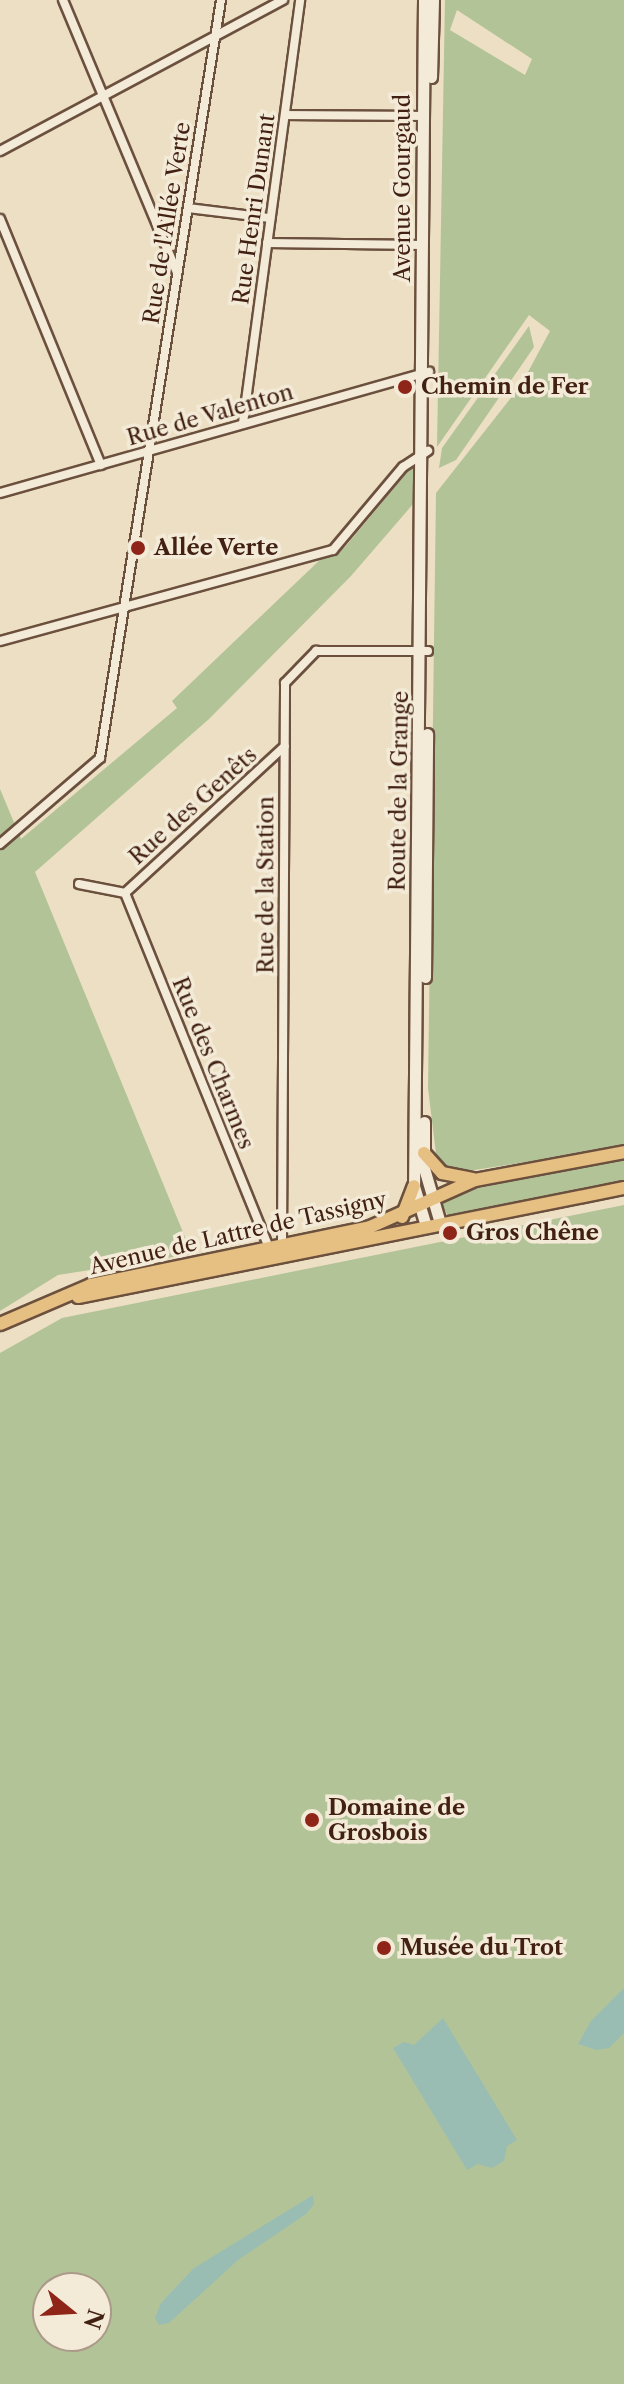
<!DOCTYPE html>
<html>
<head>
<meta charset="utf-8">
<style>
	body { margin:0 }
	#map { position:relative; width:624px; height:2384px; overflow:hidden; background:#ecdfc3; font-family:"Libre Caslon Text",serif }
	div>[style] { position:absolute }
	.green>* { inset:0; background:#b3c398 }
	.water>* { inset:0; background:#99bdb3 }
	.roads { filter:drop-shadow(2px 0 #6c503e) drop-shadow(-2px 0 #6c503e) drop-shadow(0 2px #6c503e) drop-shadow(0 -2px #6c503e) }
	.minor>* { height:8px; margin:-4px; padding:0 4px; transform-origin:4px; border-radius:4px; background:#f3ead8 }
	.secondary>* { height:11px; margin:-5.5px; padding:0 5.5px; transform-origin:5.5px; border-radius:5.5px; background:#f3ead8 }
	.primary>* { height:12px; margin:-6px; padding:0 6px; transform-origin:6px; border-radius:6px; background:#e6c082 }
	.dots>* { width:22px; height:22px; translate:-50% -50%; box-sizing:border-box; border:4px solid #f3ead8; border-radius:50% }
	span { translate:-50% -50%; white-space:nowrap; text-align:center; line-height:1.15; -webkit-text-stroke:7px #f3ead8; paint-order:stroke }
	.street-label { font-size:22px; color:#422112 }
	.poi-label { font-size:22px; color:#422112; font-weight:700 }
	.left { translate:0 -50%; text-align:left }
	.north { position:absolute; left:32px; top:2272px; width:80px; height:80px; box-sizing:border-box; background:#f3ead8; border:2px solid #ac9a89; border-radius:50%; rotate:108deg; font-size:22px; font-weight:700; line-height:32px; text-align:center; color:#422112 }
	.north::after { content:''; display:block; margin:auto; width:28px; height:36px; background:#8f2418; clip-path:polygon(50% 0,100% 100%,50% 72%,0 100%) }
</style>
</head>
<body>
<div id="map">
	<div class="green">
		<div style="clip-path:polygon(evenodd,445px 0,624px 0,624px 1147px,468px 1171px,447px 1170px,437px 1162px,428px 1088px,436px 493px,521px 385px,550px 331px,529px 315px,437px 447px,445px 0,457px 10px,532px 59px,525px 75px,450px 30px,457px 10px)"></div>
		<div style="clip-path:polygon(529px 326px,534px 347px,456px 460px,439px 468px,442px 448px)"></div>
		<div style="clip-path:polygon(420px 463px,420px 496px,351px 576px,209px 719px,35px 872px,192px 1254px,58px 1275px,0 1311px,0 789px,21px 839px,177px 708px,172px 701px,324px 556px,345px 547px,414px 464px)"></div>
		<div style="clip-path:polygon(624px 1158px,624px 1181px,448px 1216px,443px 1207px,443px 1201px,464px 1191px)"></div>
		<div style="clip-path:polygon(evenodd,624px 1205px,624px 2384px,0 2384px,0 1353px,62px 1318px,624px 1205px,48px 2288px,96px 2288px,96px 2336px,48px 2336px,48px 2288px)"></div>
	</div>
	<div class="water">
		<div style="clip-path:polygon(624px 1988px,624px 2033px,609px 2048px,596px 2050px,578px 2044px,591px 2021px)"></div>
		<div style="clip-path:polygon(443px 2018px,517px 2140px,507px 2146px,504px 2161px,492px 2168px,478px 2164px,467px 2170px,393px 2048px,404px 2042px,414px 2045px)"></div>
		<div style="clip-path:polygon(313px 2195px,314px 2204px,306px 2214px,238px 2260px,169px 2323px,159px 2325px,155px 2318px,161px 2303px,194px 2268px)"></div>
	</div>
	<div class="roads">
		<div class="minor">
			<div style="left:63px;top:0;width:295px;rotate:67.3deg"></div>
			<div style="left:285px;top:115px;width:140px;rotate:0.4deg"></div>
			<div style="left:0;top:151px;width:321px;rotate:-28.1deg"></div>
			<div style="left:188px;top:208px;width:83px;rotate:7deg"></div>
			<div style="left:0;top:219px;width:266px;rotate:67.7deg"></div>
			<div style="left:267px;top:243px;width:155px;rotate:0.7deg"></div>
			<div style="left:243px;top:423px;width:427px;rotate:-82.3deg"></div>
			<div style="left:0;top:493px;width:446px;rotate:-15.8deg"></div>
			<div style="left:0;top:641px;width:345px;rotate:-15.3deg"></div>
			<div style="left:333px;top:550px;width:109px;rotate:-49.9deg"></div>
			<div style="left:403px;top:467px;width:30px;rotate:-33deg"></div>
			<div style="left:0;top:844px;width:132px;rotate:-40.7deg"></div>
			<div style="left:100px;top:758px;width:768px;rotate:-80.93deg"></div>
			<div style="left:79px;top:884px;width:47px;rotate:11.1deg"></div>
			<div style="left:125px;top:893px;width:382px;rotate:67.9deg"></div>
			<div style="left:125px;top:893px;width:217px;rotate:-42.6deg"></div>
			<div style="left:282px;top:1244px;width:561px;rotate:-89.69deg"></div>
			<div style="left:285px;top:683px;width:45px;rotate:-45.9deg"></div>
			<div style="left:316px;top:651px;width:112px"></div>
		</div>
		<div class="secondary">
			<div style="left:424px;top:0;width:1186px;rotate:90.48deg"></div>
			<div style="left:414px;top:1186px;width:42px;rotate:73.3deg"></div>
			<div style="left:431px;top:77px;width:77px;rotate:-88.5deg"></div>
			<div style="left:425px;top:977px;width:243px;rotate:-89.5deg"></div>
			<div style="left:424px;top:1122px;width:46px;rotate:90deg"></div>
			<div style="left:424px;top:1168px;width:57px;rotate:73.8deg"></div>
		</div>
		<div class="primary">
			<div style="left:424px;top:1153px;width:27px;rotate:48deg"></div>
			<div style="left:442px;top:1173px;width:31px;rotate:11deg"></div>
			<div style="left:402px;top:1217px;width:33px;rotate:-69deg"></div>
			<div style="left:78px;top:1297px;width:557px;rotate:-11.29deg"></div>
			<div style="left:0;top:1324px;width:99px;rotate:-23.2deg"></div>
			<div style="left:91px;top:1285px;width:285px;rotate:-11.7deg"></div>
			<div style="left:370px;top:1227px;width:115px;rotate:-24.1deg"></div>
			<div style="left:475px;top:1180px;width:152px;rotate:-10.6deg"></div>
		</div>
	</div>
	<div class="dots">
		<div style="left:405px;top:387px;background:#8f2418"></div>
		<div style="left:138px;top:548px;background:#8f2418"></div>
		<div style="left:450px;top:1233px;background:#8f2418"></div>
		<div style="left:312px;top:1820px;background:#8f2418"></div>
		<div style="left:384px;top:1948px;background:#8f2418"></div>
	</div>
	<div class="street-label">
		<span style="left:403px;top:188px;rotate:-90deg">Avenue Gourgaud</span>
		<span style="left:254px;top:209px;rotate:-82deg">Rue Henri Dunant</span>
		<span style="left:167px;top:223px;rotate:-81deg">Rue de l'Allée Verte</span>
		<span style="left:210px;top:415px;rotate:-16deg">Rue de Valenton</span>
		<span style="left:399px;top:791px;rotate:-89deg">Route de la Grange</span>
		<span style="left:193px;top:806px;rotate:-42deg">Rue des Genêts</span>
		<span style="left:266px;top:885px;rotate:-90deg">Rue de la Station</span>
		<span style="left:213px;top:1063px;rotate:68deg">Rue des Charmes</span>
		<span style="left:238px;top:1233px;rotate:-13deg">Avenue de Lattre de Tassigny</span>
	</div>
	<div class="poi-label">
		<span class="left" style="left:421px;top:387px">Chemin de Fer</span>
		<span class="left" style="left:154px;top:548px">Allée Verte</span>
		<span class="left" style="left:466px;top:1233px">Gros Chêne</span>
		<span class="left" style="left:328px;top:1820px">Domaine de<br>Grosbois</span>
		<span class="left" style="left:400px;top:1948px">Musée du Trot</span>
	</div>
	<div class="north">N</div>
</div>
</body>
</html>
